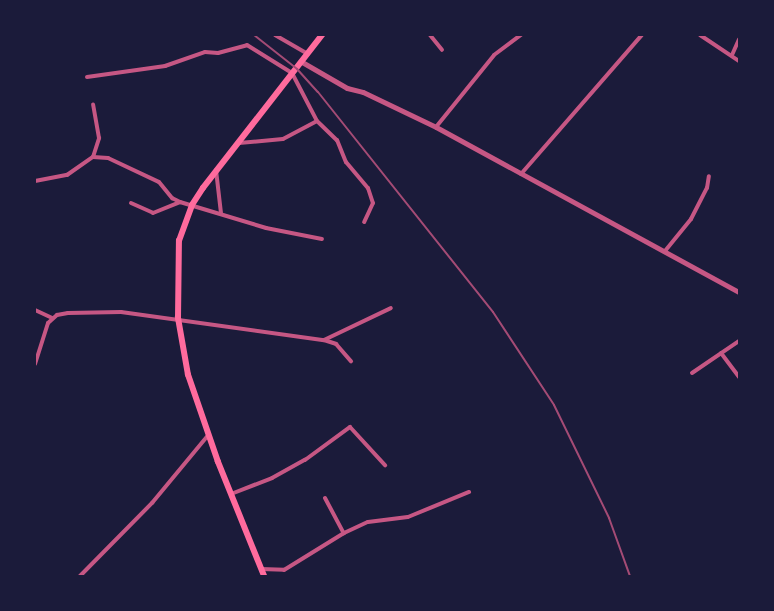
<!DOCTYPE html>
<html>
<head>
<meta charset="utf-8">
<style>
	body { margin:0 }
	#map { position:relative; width:774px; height:611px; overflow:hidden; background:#1b1b3a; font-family:"DejaVu Sans",sans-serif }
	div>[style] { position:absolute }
	.minor>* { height:4px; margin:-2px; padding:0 2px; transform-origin:2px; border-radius:2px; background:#c65784 }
	.tertiary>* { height:5px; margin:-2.5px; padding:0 2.5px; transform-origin:2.5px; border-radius:2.5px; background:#c65784 }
	.secondary>* { height:5.5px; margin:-2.75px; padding:0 2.75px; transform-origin:2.75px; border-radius:2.75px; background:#ff6b9d }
	.rail>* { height:2px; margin:-1px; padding:0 1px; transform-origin:1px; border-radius:1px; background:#a44b75 }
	span { translate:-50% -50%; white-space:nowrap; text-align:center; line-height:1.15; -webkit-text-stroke:4.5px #1b1b3a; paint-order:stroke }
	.frame { position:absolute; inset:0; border:36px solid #1b1b3a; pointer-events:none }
</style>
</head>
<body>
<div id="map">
	<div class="minor">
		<div style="left:275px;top:35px;width:38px;rotate:30deg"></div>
		<div style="left:430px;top:35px;width:19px;rotate:51deg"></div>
		<div style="left:700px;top:35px;width:47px;rotate:33.7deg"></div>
		<div style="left:732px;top:55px;width:17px;rotate:-66deg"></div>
		<div style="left:87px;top:77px;width:79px;rotate:-8deg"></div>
		<div style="left:165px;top:66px;width:42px;rotate:-19.3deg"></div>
		<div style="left:205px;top:52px;width:13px;rotate:4deg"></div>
		<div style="left:218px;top:53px;width:30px;rotate:-15deg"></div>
		<div style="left:247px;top:45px;width:53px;rotate:31.9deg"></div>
		<div style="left:292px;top:73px;width:54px;rotate:62.5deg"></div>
		<div style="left:317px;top:121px;width:28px;rotate:44deg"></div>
		<div style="left:337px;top:140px;width:24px;rotate:68deg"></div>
		<div style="left:346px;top:162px;width:34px;rotate:50deg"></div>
		<div style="left:368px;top:188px;width:16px;rotate:72deg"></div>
		<div style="left:373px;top:203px;width:21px;rotate:115deg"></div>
		<div style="left:436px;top:127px;width:92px;rotate:-51.1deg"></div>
		<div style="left:494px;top:55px;width:34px;rotate:-37deg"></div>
		<div style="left:239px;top:143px;width:44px;rotate:-5.2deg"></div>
		<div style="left:283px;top:139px;width:38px;rotate:-28deg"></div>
		<div style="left:93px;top:157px;width:20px;rotate:-72deg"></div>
		<div style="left:99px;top:138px;width:34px;rotate:-100deg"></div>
		<div style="left:216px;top:170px;width:43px;rotate:83.4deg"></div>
		<div style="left:521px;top:174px;width:184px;rotate:-49deg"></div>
		<div style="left:35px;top:181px;width:33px;rotate:-11deg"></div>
		<div style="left:67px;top:175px;width:32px;rotate:-35deg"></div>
		<div style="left:93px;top:157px;width:15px;rotate:4deg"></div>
		<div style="left:108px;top:158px;width:56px;rotate:25.2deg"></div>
		<div style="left:159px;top:182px;width:21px;rotate:51deg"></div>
		<div style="left:172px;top:198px;width:9px;rotate:27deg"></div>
		<div style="left:180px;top:202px;width:90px;rotate:16.8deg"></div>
		<div style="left:266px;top:228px;width:57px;rotate:11.1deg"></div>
		<div style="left:131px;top:203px;width:24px;rotate:24deg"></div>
		<div style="left:153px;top:213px;width:29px;rotate:-22deg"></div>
		<div style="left:665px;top:251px;width:41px;rotate:-50.9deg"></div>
		<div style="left:691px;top:219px;width:35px;rotate:-63deg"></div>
		<div style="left:707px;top:188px;width:12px;rotate:-81deg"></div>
		<div style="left:35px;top:310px;width:19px;rotate:25deg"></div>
		<div style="left:324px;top:340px;width:13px;rotate:18deg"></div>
		<div style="left:336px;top:344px;width:23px;rotate:49deg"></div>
		<div style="left:721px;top:353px;width:30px;rotate:53deg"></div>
		<div style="left:35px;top:364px;width:43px;rotate:-72.4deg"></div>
		<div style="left:48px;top:323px;width:12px;rotate:-42deg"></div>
		<div style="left:57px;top:315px;width:11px;rotate:-10deg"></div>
		<div style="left:68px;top:313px;width:53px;rotate:-1.1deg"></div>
		<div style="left:121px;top:312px;width:205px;rotate:7.9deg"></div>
		<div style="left:324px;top:340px;width:74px;rotate:-25.5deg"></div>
		<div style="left:692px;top:373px;width:57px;rotate:-34.2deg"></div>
		<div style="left:231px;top:494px;width:44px;rotate:-21.3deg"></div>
		<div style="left:272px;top:478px;width:38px;rotate:-29deg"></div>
		<div style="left:305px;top:460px;width:56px;rotate:-36.3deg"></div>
		<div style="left:350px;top:427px;width:52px;rotate:47.4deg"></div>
		<div style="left:325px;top:498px;width:40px;rotate:62deg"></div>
		<div style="left:261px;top:569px;width:23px;rotate:2deg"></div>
		<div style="left:284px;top:570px;width:70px;rotate:-31.7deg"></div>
		<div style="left:344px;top:533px;width:26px;rotate:-25deg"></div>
		<div style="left:368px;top:522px;width:40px;rotate:-7.1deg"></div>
		<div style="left:408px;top:517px;width:66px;rotate:-22.3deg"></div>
		<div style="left:80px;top:576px;width:103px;rotate:-45.4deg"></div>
		<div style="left:152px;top:503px;width:89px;rotate:-50.4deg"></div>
	</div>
	<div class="tertiary">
		<div style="left:302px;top:62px;width:52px;rotate:30deg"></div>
		<div style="left:347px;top:88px;width:16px;rotate:14deg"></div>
		<div style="left:363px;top:92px;width:81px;rotate:25.6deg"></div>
		<div style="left:436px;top:127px;width:345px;rotate:28.6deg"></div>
	</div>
	<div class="secondary">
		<div style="left:264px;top:576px;width:123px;rotate:-112deg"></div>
		<div style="left:218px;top:462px;width:92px;rotate:-109deg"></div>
		<div style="left:188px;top:375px;width:58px;rotate:-100deg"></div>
		<div style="left:178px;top:318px;width:77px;rotate:-89.3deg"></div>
		<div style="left:179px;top:241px;width:38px;rotate:-70deg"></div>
		<div style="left:192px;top:205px;width:20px;rotate:-57deg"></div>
		<div style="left:203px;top:188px;width:194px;rotate:-52.1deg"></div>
	</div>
	<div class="rail">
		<div style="left:254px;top:35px;width:55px;rotate:38.3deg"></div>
		<div style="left:297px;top:69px;width:31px;rotate:48deg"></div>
		<div style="left:318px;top:92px;width:281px;rotate:51.5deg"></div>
		<div style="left:493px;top:312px;width:111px;rotate:56.7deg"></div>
		<div style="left:554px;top:405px;width:126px;rotate:64deg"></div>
		<div style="left:609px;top:518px;width:62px;rotate:70.1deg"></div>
	</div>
	<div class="frame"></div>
</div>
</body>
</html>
